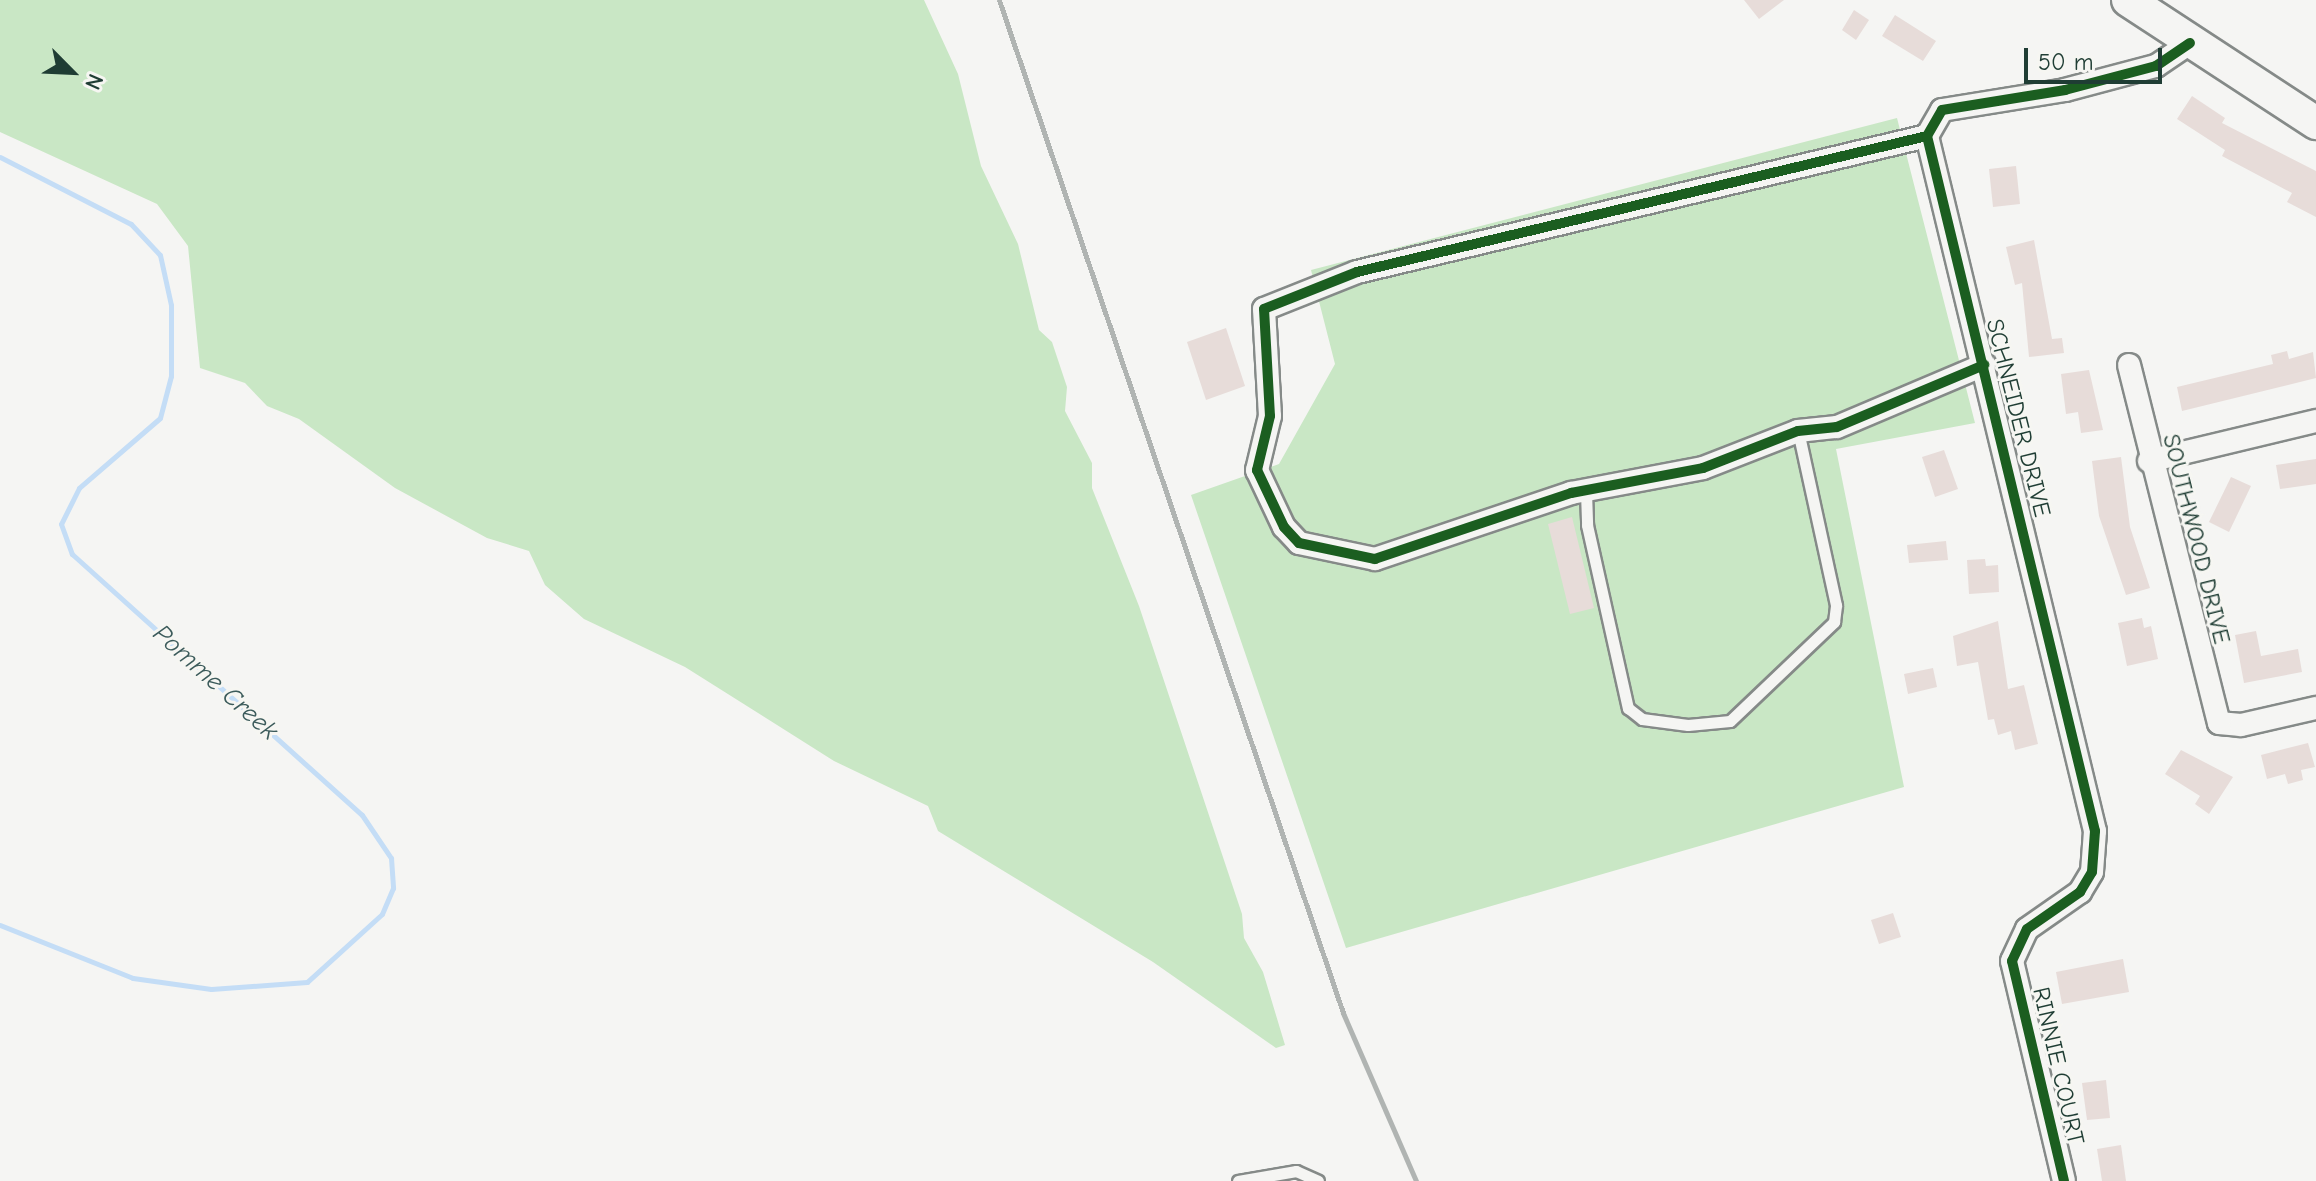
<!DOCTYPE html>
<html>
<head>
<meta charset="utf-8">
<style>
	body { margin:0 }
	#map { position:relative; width:2316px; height:1181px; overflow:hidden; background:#f5f5f3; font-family:"Comic Neue",sans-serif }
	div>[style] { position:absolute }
	.green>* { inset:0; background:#c9e7c5 }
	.stream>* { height:5px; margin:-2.5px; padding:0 2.5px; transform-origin:2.5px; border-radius:2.5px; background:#c4ddf6 }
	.building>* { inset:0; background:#e7dcd9 }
	.roads { filter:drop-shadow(2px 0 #858a88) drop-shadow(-2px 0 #858a88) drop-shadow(0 2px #858a88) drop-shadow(0 -2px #858a88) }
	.lane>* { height:11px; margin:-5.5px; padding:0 5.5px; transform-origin:5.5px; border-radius:5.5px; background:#f5f5f3 }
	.street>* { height:22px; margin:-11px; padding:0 11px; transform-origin:11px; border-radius:11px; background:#f5f5f3 }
	.secondary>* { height:32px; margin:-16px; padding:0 16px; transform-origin:16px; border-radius:16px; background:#f5f5f3 }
	.rail>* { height:5px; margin:-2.5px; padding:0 2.5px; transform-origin:2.5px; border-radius:2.5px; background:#b0b4b2 }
	.cycleway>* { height:10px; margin:-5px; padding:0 5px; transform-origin:5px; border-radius:5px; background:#1b5e20 }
	span { translate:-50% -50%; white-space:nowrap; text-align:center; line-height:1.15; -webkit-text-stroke:6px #f6f6f2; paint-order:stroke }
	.street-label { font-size:24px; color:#1f3d34 }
	.water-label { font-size:26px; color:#3c5b5b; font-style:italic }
	.north { position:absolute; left:32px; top:32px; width:80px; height:80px; -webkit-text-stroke:6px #f6f6f2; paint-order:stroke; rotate:114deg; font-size:22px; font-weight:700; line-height:32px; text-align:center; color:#1f3d34 }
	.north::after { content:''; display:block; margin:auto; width:28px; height:36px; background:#1f3d34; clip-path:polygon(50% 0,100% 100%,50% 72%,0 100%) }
	.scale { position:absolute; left:2024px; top:48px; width:138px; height:36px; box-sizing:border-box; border:4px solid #1f3d34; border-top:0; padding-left:10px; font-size:24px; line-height:28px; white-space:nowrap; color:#1f3d34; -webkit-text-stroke:6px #f6f6f2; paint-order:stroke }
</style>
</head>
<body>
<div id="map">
	<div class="green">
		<div style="clip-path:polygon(0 0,924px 0,958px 74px,981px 166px,1018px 244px,1039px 330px,1052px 342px,1067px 387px,1065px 411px,1092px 463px,1092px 488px,1139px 606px,1242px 914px,1244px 938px,1263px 972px,1285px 1045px,1276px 1048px,1153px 962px,938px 831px,928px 806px,834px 761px,685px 667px,584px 619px,545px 585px,529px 551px,487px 538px,395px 488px,299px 419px,267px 406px,245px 383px,200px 368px,188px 246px,157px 204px,0 132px)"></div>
		<div style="clip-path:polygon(1897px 118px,1975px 423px,1836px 449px,1904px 787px,1346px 948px,1191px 495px,1279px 464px,1335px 364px,1311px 270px)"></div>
	</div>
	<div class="stream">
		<div style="left:0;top:157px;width:147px;rotate:27.1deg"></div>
		<div style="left:131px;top:224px;width:42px;rotate:46.9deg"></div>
		<div style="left:160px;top:255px;width:51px;rotate:77.6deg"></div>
		<div style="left:171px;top:305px;width:71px;rotate:90deg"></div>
		<div style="left:171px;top:376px;width:43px;rotate:104.7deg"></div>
		<div style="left:160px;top:418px;width:107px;rotate:139.2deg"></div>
		<div style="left:79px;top:488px;width:40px;rotate:116.6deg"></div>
		<div style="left:61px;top:524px;width:32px;rotate:70deg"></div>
		<div style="left:72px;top:554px;width:390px;rotate:42deg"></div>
		<div style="left:362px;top:815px;width:52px;rotate:56deg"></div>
		<div style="left:391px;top:858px;width:30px;rotate:86deg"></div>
		<div style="left:393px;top:888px;width:28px;rotate:113deg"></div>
		<div style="left:382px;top:914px;width:101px;rotate:137.8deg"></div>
		<div style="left:307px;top:982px;width:96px;rotate:175.8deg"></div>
		<div style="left:211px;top:989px;width:79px;rotate:-172deg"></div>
		<div style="left:133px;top:978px;width:143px;rotate:-158.3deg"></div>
	</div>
	<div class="building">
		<div style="clip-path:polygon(1744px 0,1784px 0,1759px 19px)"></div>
		<div style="clip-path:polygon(1854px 10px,1869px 20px,1856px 40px,1842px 30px)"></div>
		<div style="clip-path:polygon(1895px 15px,1936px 41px,1923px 61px,1882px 36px)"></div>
		<div style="clip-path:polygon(2192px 96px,2225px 118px,2222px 123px,2316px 171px,2316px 217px,2287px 202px,2292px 193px,2222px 156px,2225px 150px,2177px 119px)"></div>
		<div style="clip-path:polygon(2016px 166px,2020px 204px,1993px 207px,1989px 169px)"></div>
		<div style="clip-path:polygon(2034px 240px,2052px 339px,2062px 338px,2064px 353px,2029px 357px,2022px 283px,2015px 285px,2006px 247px)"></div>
		<div style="clip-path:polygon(1226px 328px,1245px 386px,1206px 400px,1187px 342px)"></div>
		<div style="clip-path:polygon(2287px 351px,2289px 359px,2313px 352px,2316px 378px,2182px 411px,2177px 387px,2273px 364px,2271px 355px)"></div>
		<div style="clip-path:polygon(2089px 370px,2103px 430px,2081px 433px,2078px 412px,2066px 414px,2061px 374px)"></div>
		<div style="clip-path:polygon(1944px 450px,1958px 489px,1935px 497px,1922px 457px)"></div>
		<div style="clip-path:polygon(2121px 457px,2130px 527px,2150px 588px,2126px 595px,2099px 516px,2092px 461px)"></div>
		<div style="clip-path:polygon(2316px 459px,2316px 484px,2280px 489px,2276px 465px)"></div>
		<div style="clip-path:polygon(2231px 477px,2251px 486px,2229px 532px,2209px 522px)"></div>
		<div style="clip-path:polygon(1572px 517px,1594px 608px,1570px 614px,1548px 524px)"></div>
		<div style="clip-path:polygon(1946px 541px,1948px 560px,1909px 563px,1907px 545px)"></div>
		<div style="clip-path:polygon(1985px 559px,1986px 566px,1998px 565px,1999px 592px,1969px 594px,1967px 560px)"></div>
		<div style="clip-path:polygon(2142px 618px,2144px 628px,2151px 626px,2158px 659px,2127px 666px,2118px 623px)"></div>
		<div style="clip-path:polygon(1998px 621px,2008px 689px,2024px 685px,2038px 744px,2015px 750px,2011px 731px,1998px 735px,1994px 719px,1988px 720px,1978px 662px,1957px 666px,1953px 636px)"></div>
		<div style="clip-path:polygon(2256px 631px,2261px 656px,2298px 649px,2302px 672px,2244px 683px,2235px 635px)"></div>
		<div style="clip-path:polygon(1933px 668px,1937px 687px,1908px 694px,1904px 674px)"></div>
		<div style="clip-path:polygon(2308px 743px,2315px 767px,2301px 770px,2303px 780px,2288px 784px,2285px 774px,2267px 779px,2261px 755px)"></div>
		<div style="clip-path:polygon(2181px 750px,2233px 777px,2209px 814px,2195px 804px,2200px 796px,2165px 774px)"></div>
		<div style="clip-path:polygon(1893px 913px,1901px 937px,1879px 944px,1871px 920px)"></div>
		<div style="clip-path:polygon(2123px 959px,2129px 992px,2062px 1004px,2056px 972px)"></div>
		<div style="clip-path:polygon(2106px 1080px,2110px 1118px,2087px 1120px,2082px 1083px)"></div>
		<div style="clip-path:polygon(2121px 1145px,2126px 1181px,2102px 1181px,2097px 1149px)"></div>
	</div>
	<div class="roads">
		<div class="lane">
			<div style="left:1586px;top:492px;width:33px;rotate:88deg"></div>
			<div style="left:1587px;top:525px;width:188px;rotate:77.4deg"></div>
			<div style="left:1628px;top:708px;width:18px;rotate:38deg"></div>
			<div style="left:1642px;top:719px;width:46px;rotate:7.4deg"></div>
			<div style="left:1688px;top:725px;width:42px;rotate:-5.4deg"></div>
			<div style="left:1730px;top:721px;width:144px;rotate:-43.6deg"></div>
			<div style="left:1834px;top:622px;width:17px;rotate:-83deg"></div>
			<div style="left:1836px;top:605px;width:178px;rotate:-102.3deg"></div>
			<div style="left:1238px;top:1181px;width:59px;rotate:-9.8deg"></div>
			<div style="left:1296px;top:1171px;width:24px;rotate:24deg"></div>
		</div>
		<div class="street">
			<div style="left:1927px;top:136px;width:586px;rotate:166.58deg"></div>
			<div style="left:1357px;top:272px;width:100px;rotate:158.3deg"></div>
			<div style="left:1264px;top:309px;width:107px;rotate:86.8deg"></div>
			<div style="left:1270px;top:416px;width:56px;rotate:103.5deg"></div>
			<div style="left:1257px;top:470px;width:63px;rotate:64.7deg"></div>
			<div style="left:1284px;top:527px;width:22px;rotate:47deg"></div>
			<div style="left:1299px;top:543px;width:78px;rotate:11.9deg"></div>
			<div style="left:1375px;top:559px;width:207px;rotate:-18.6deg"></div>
			<div style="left:1571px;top:493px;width:134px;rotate:-10.7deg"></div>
			<div style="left:1703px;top:468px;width:102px;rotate:-21.3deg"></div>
			<div style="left:1798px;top:431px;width:39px;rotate:-6deg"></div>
			<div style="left:1837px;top:427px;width:160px;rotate:-22.9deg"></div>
			<div style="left:2129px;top:365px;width:369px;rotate:75.9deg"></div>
			<div style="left:2219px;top:723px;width:22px;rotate:5deg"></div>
			<div style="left:2241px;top:725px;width:77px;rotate:-12.8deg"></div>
			<div style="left:2149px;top:461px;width:172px;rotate:-13.5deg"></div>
			<div style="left:2064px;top:1181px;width:226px;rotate:-103.3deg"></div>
			<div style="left:2012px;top:961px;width:35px;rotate:-65deg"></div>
			<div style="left:2027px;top:929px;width:65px;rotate:-34.9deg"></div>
			<div style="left:2080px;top:892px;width:23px;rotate:-59deg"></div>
			<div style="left:2092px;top:872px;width:41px;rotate:-85.8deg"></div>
			<div style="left:2095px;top:831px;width:715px;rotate:-103.59deg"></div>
			<div style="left:1927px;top:136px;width:30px;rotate:-60deg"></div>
			<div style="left:1942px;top:110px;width:125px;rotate:-9.2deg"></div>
			<div style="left:2065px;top:90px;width:94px;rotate:-14.8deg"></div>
			<div style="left:2156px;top:66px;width:41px;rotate:-34.1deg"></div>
		</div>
		<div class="secondary">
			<div style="left:2128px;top:0;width:225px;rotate:33.2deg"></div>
		</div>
	</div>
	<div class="rail">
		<div style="left:999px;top:0;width:1070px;rotate:71.24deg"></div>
		<div style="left:1343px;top:1013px;width:183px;rotate:66.5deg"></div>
	</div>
	<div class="cycleway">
		<div style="left:1927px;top:136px;width:586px;rotate:166.58deg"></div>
		<div style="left:1357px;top:272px;width:100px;rotate:158.3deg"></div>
		<div style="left:1264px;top:309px;width:107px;rotate:86.8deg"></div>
		<div style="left:1270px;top:416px;width:56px;rotate:103.5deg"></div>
		<div style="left:1257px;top:470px;width:63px;rotate:64.7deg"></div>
		<div style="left:1284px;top:527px;width:22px;rotate:47deg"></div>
		<div style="left:1299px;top:543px;width:78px;rotate:11.9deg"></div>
		<div style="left:1375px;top:559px;width:207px;rotate:-18.6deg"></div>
		<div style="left:1571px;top:493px;width:134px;rotate:-10.7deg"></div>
		<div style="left:1703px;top:468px;width:102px;rotate:-21.3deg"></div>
		<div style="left:1798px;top:431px;width:39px;rotate:-6deg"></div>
		<div style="left:1837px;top:427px;width:160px;rotate:-22.9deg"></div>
		<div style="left:2064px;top:1181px;width:226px;rotate:-103.3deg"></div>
		<div style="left:2012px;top:961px;width:35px;rotate:-65deg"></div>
		<div style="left:2027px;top:929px;width:65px;rotate:-34.9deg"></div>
		<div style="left:2080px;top:892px;width:23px;rotate:-59deg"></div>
		<div style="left:2092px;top:872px;width:41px;rotate:-85.8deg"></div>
		<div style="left:2095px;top:831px;width:715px;rotate:-103.59deg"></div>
		<div style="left:1927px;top:136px;width:30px;rotate:-60deg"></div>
		<div style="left:1942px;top:110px;width:125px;rotate:-9.2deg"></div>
		<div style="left:2065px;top:90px;width:94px;rotate:-14.8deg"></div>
		<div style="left:2156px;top:66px;width:41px;rotate:-34.1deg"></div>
	</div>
	<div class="street-label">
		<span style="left:2018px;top:418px;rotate:76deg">SCHNEIDER DRIVE</span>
		<span style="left:2196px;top:539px;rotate:76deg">SOUTHWOOD DRIVE</span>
		<span style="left:2058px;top:1066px;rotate:77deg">RINNIE COURT</span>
	</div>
	<div class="water-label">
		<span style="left:215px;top:683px;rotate:42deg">Pomme Creek</span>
	</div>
	<div class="north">N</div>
	<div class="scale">50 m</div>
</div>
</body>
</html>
